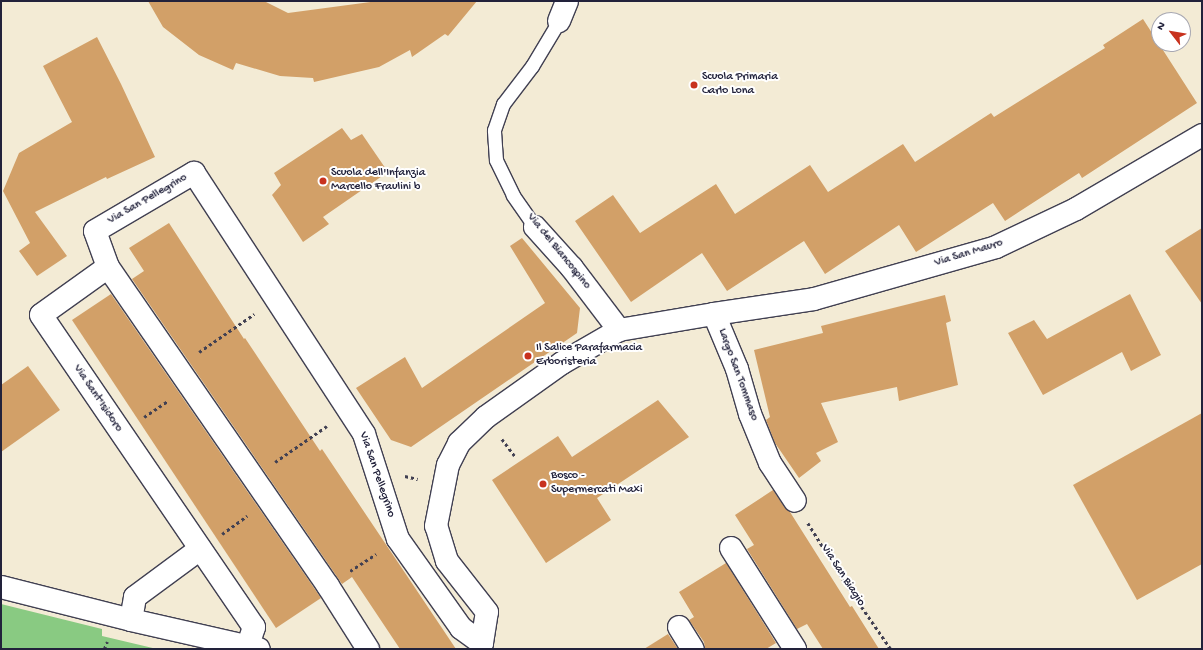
<!DOCTYPE html>
<html>
<head>
<meta charset="utf-8">
<style>
	body { margin:0 }
	#map { position:relative; width:1203px; height:650px; overflow:hidden; background:#f3ebd5; font-family:"Gochi Hand",sans-serif }
	div>[style] { position:absolute }
	.green>* { inset:0; background:#89ca82 }
	.building>* { inset:0; background:#d2a068 }
	.path>* { height:2.5px; margin-top:-1.25px; transform-origin:0; background:repeating-linear-gradient(90deg,#414052 0 3px,transparent 0 6px) }
	.roads { filter:drop-shadow(1px 0 #414052) drop-shadow(-1px 0 #414052) drop-shadow(0 1px #414052) drop-shadow(0 -1px #414052) }
	.lane>* { height:13px; margin:-6.5px; padding:0 6.5px; transform-origin:6.5px; border-radius:6.5px; background:#fff }
	.street>* { height:22px; margin:-11px; padding:0 11px; transform-origin:11px; border-radius:11px; background:#fff }
	.dots>* { width:11px; height:11px; translate:-50% -50%; box-sizing:border-box; border:2px solid #fff; border-radius:50% }
	span { translate:-50% -50%; white-space:nowrap; text-align:center; line-height:1.15; -webkit-text-stroke:4px #fff; paint-order:stroke }
	.poi-label { font-size:12px; color:#22223b }
	.left { translate:0 -50%; text-align:left }
	.street-label { font-size:12px; color:#22223b }
	.frame { position:absolute; inset:0; border:2px solid #22223b; pointer-events:none }
	.north { position:absolute; left:1151px; top:12px; width:40px; height:40px; box-sizing:border-box; background:#fff; border:1px solid #a7a7b1; border-radius:50%; rotate:301deg; font-size:11px; font-weight:700; line-height:16px; text-align:center; color:#22223b }
	.north::after { content:''; display:block; margin:auto; width:14px; height:18px; background:#c8321e; clip-path:polygon(50% 0,100% 100%,50% 72%,0 100%) }
</style>
</head>
<body>
<div id="map">
	<div class="green">
		<div style="clip-path:polygon(1px 604px,102px 629px,102px 636px,157px 649px,1px 649px)"></div>
	</div>
	<div class="building">
		<div style="clip-path:polygon(148px 1px,264px 1px,288px 13px,378px 1px,477px 1px,448px 36px,445px 34px,412px 57px,410px 50px,379px 67px,314px 82px,313px 78px,280px 76px,236px 63px,233px 70px,199px 55px,163px 27px)"></div>
		<div style="clip-path:polygon(1143px 19px,1197px 103px,1082px 178px,1079px 173px,1005px 221px,993px 203px,916px 252px,899px 225px,825px 274px,804px 241px,727px 291px,702px 253px,631px 302px,575px 221px,613px 195px,640px 233px,716px 184px,735px 214px,810px 165px,828px 192px,903px 144px,915px 162px,991px 113px,994px 117px,1105px 48px,1103px 45px)"></div>
		<div style="clip-path:polygon(97px 37px,121px 84px,155px 157px,107px 179px,106px 177px,35px 212px,67px 256px,37px 276px,19px 251px,30px 243px,3px 191px,19px 153px,72px 122px,43px 66px)"></div>
		<div style="clip-path:polygon(342px 128px,351px 140px,362px 134px,388px 172px,323px 217px,329px 224px,303px 242px,272px 195px,281px 185px,274px 173px)"></div>
		<div style="clip-path:polygon(169px 223px,244px 339px,245px 338px,320px 451px,322px 449px,456px 649px,400px 649px,352px 577px,342px 584px,132px 279px,144px 271px,129px 248px)"></div>
		<div style="clip-path:polygon(1202px 228px,1202px 304px,1165px 251px)"></div>
		<div style="clip-path:polygon(522px 238px,580px 308px,577px 333px,411px 447px,391px 440px,356px 388px,405px 357px,422px 388px,545px 303px,510px 246px)"></div>
		<div style="clip-path:polygon(111px 294px,321px 598px,276px 628px,72px 320px)"></div>
		<div style="clip-path:polygon(1130px 294px,1161px 355px,1131px 371px,1122px 352px,1043px 395px,1008px 333px,1034px 320px,1047px 339px)"></div>
		<div style="clip-path:polygon(945px 295px,951px 321px,946px 323px,958px 385px,899px 401px,897px 387px,821px 403px,838px 442px,816px 453px,821px 461px,799px 478px,775px 443px,766px 420px,770px 417px,754px 350px,823px 333px,821px 326px)"></div>
		<div style="clip-path:polygon(28px 366px,60px 410px,1px 452px,1px 385px)"></div>
		<div style="clip-path:polygon(658px 400px,689px 437px,597px 498px,611px 520px,546px 563px,492px 480px,558px 436px,572px 457px)"></div>
		<div style="clip-path:polygon(1202px 413px,1202px 564px,1137px 600px,1073px 485px)"></div>
		<div style="clip-path:polygon(773px 490px,785px 508px,790px 512px,850px 607px,852px 606px,879px 649px,823px 649px,807px 624px,797px 629px,747px 549px,754px 545px,735px 515px)"></div>
		<div style="clip-path:polygon(726px 563px,776px 643px,766px 649px,705px 649px,704px 642px,689px 620px,694px 617px,679px 592px)"></div>
		<div style="clip-path:polygon(668px 634px,678px 649px,644px 649px)"></div>
	</div>
	<div class="path">
		<div style="left:199px;top:352px;width:67px;rotate:-34.6deg"></div>
		<div style="left:144px;top:417px;width:29px;rotate:-34deg"></div>
		<div style="left:502px;top:439px;width:21px;rotate:53deg"></div>
		<div style="left:275px;top:462px;width:63px;rotate:-34.7deg"></div>
		<div style="left:405px;top:476px;width:13px;rotate:13deg"></div>
		<div style="left:808px;top:523px;width:75px;rotate:58deg"></div>
		<div style="left:848px;top:587px;width:75px;rotate:55.3deg"></div>
		<div style="left:222px;top:534px;width:31px;rotate:-36deg"></div>
		<div style="left:350px;top:571px;width:31px;rotate:-33deg"></div>
		<div style="left:104px;top:649px;width:8px;rotate:-67deg"></div>
	</div>
	<div class="roads">
		<div class="lane">
			<div style="left:535px;top:227px;width:39px;rotate:-125deg"></div>
			<div style="left:513px;top:195px;width:39px;rotate:-116deg"></div>
			<div style="left:496px;top:160px;width:30px;rotate:-94deg"></div>
			<div style="left:494px;top:130px;width:28px;rotate:-71deg"></div>
			<div style="left:503px;top:104px;width:48px;rotate:-52.7deg"></div>
			<div style="left:532px;top:66px;width:52px;rotate:-59deg"></div>
		</div>
		<div class="street">
			<div style="left:559px;top:21px;width:22px;rotate:-68deg"></div>
			<div style="left:535px;top:227px;width:55px;rotate:47.9deg"></div>
			<div style="left:572px;top:268px;width:78px;rotate:52.8deg"></div>
			<div style="left:108px;top:267px;width:82px;rotate:144.4deg"></div>
			<div style="left:41px;top:315px;width:378px;rotate:55.7deg"></div>
			<div style="left:254px;top:627px;width:20px;rotate:108deg"></div>
			<div style="left:714px;top:314px;width:101px;rotate:-8.5deg"></div>
			<div style="left:814px;top:299px;width:189px;rotate:-15.9deg"></div>
			<div style="left:996px;top:247px;width:89px;rotate:-25.4deg"></div>
			<div style="left:1076px;top:209px;width:146px;rotate:-30.4deg"></div>
			<div style="left:731px;top:548px;width:120px;rotate:57.6deg"></div>
			<div style="left:1px;top:587px;width:134px;rotate:14.2deg"></div>
			<div style="left:131px;top:620px;width:131px;rotate:12.8deg"></div>
			<div style="left:131px;top:620px;width:23px;rotate:-80deg"></div>
			<div style="left:135px;top:597px;width:81px;rotate:-36.4deg"></div>
			<div style="left:679px;top:627px;width:26px;rotate:58deg"></div>
			<div style="left:368px;top:649px;width:75px;rotate:-122.4deg"></div>
			<div style="left:328px;top:586px;width:388px;rotate:-124.6deg"></div>
			<div style="left:108px;top:267px;width:38px;rotate:-110deg"></div>
			<div style="left:95px;top:231px;width:115px;rotate:-30.4deg"></div>
			<div style="left:194px;top:173px;width:311px;rotate:56.9deg"></div>
			<div style="left:364px;top:434px;width:110px;rotate:72.1deg"></div>
			<div style="left:398px;top:539px;width:109px;rotate:54.7deg"></div>
			<div style="left:461px;top:628px;width:26px;rotate:36deg"></div>
			<div style="left:482px;top:643px;width:31px;rotate:-81deg"></div>
			<div style="left:487px;top:612px;width:65px;rotate:-128.1deg"></div>
			<div style="left:447px;top:561px;width:37px;rotate:-107deg"></div>
			<div style="left:436px;top:526px;width:62px;rotate:-78.9deg"></div>
			<div style="left:448px;top:465px;width:25px;rotate:-63deg"></div>
			<div style="left:459px;top:443px;width:37px;rotate:-44deg"></div>
			<div style="left:486px;top:417px;width:93px;rotate:-35.4deg"></div>
			<div style="left:562px;top:363px;width:66px;rotate:-30.1deg"></div>
			<div style="left:619px;top:330px;width:96px;rotate:-9.6deg"></div>
			<div style="left:714px;top:314px;width:60px;rotate:67.3deg"></div>
			<div style="left:737px;top:369px;width:47px;rotate:73.9deg"></div>
			<div style="left:750px;top:414px;width:53px;rotate:67.8deg"></div>
			<div style="left:770px;top:463px;width:45px;rotate:56.7deg"></div>
		</div>
	</div>
	<div class="dots">
		<div style="left:694px;top:85px;background:#c8321e"></div>
		<div style="left:323px;top:181px;background:#c8321e"></div>
		<div style="left:528px;top:356px;background:#c8321e"></div>
		<div style="left:543px;top:484px;background:#c8321e"></div>
	</div>
	<div class="poi-label">
		<span class="left" style="left:702px;top:85px">Scuola Primaria<br>Carlo Lona</span>
		<span class="left" style="left:331px;top:181px">Scuola dell'Infanzia<br>Marcello Fraulini b</span>
		<span class="left" style="left:536px;top:356px">Il Salice Parafarmacia<br>Erboristeria</span>
		<span class="left" style="left:551px;top:484px">Bosco -<br>Supermercati Maxi</span>
	</div>
	<div class="street-label">
		<span style="left:148px;top:200px;rotate:-30deg">Via San Pellegrino</span>
		<span style="left:558px;top:252px;rotate:51deg">Via del Biancospino</span>
		<span style="left:969px;top:254px;rotate:-17deg">Via San Mauro</span>
		<span style="left:737px;top:375px;rotate:70deg">Largo San Tommaso</span>
		<span style="left:97px;top:399px;rotate:56deg">Via Sant'Isidoro</span>
		<span style="left:376px;top:475px;rotate:71deg">Via San Pellegrino</span>
		<span style="left:842px;top:576px;rotate:57deg">Via San Biagio</span>
	</div>
	<div class="frame"></div>
	<div class="north">N</div>
</div>
</body>
</html>
